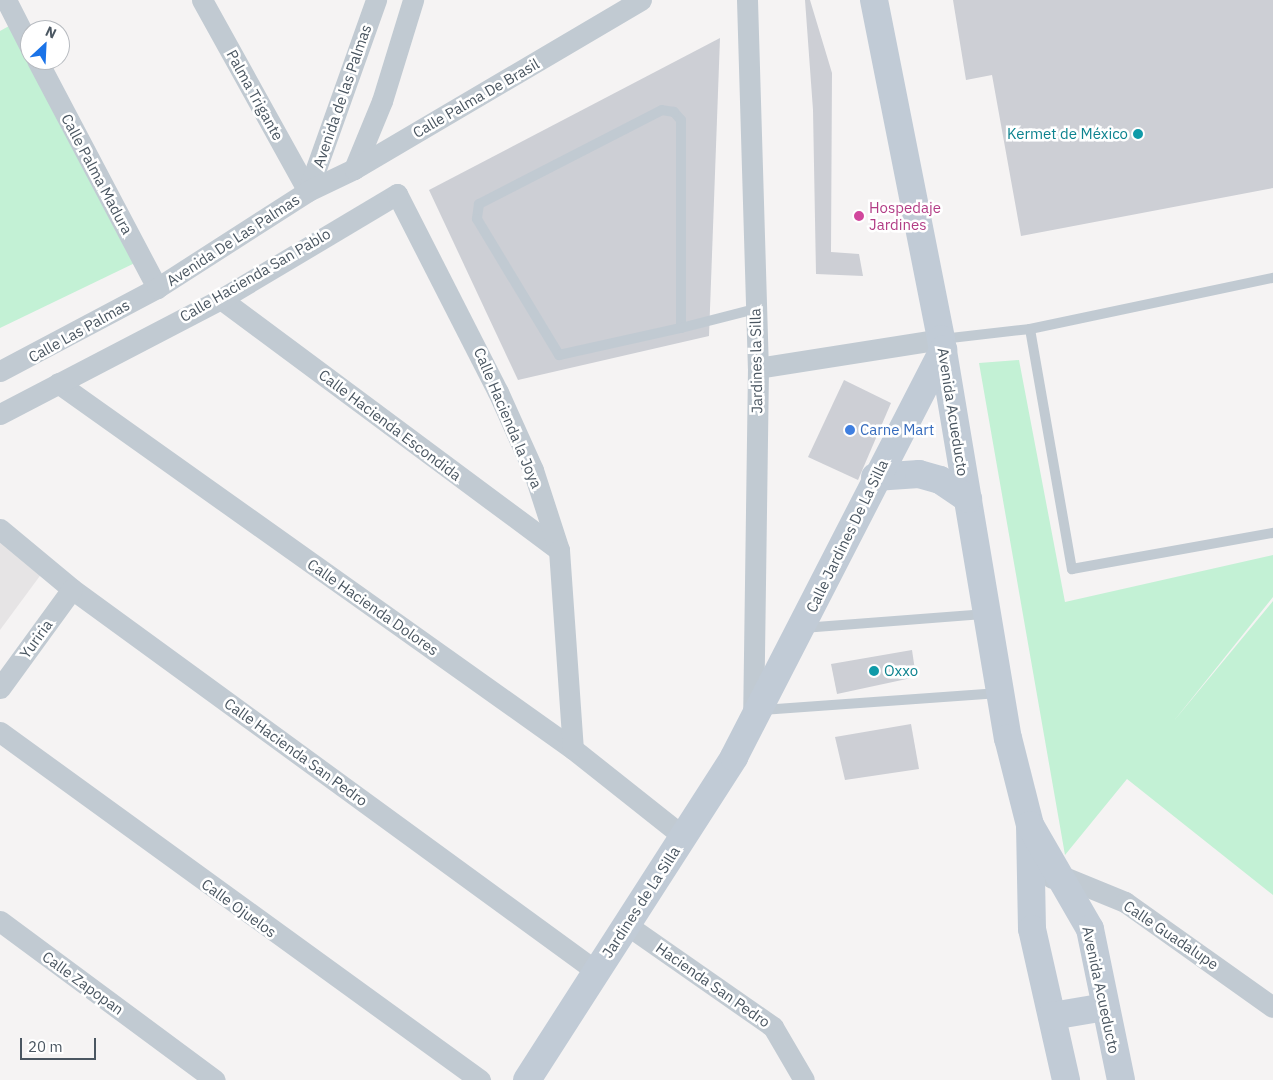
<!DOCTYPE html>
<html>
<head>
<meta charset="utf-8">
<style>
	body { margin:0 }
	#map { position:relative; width:1273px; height:1080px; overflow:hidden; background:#f5f3f3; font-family:"IBM Plex Sans",sans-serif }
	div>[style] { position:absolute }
	.education>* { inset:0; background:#e6e4e5 }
	.green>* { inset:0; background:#c3f1d5 }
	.building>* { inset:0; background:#cdcfd5 }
	.lane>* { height:10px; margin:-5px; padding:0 5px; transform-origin:5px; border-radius:5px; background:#c1cad2 }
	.street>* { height:21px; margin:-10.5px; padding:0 10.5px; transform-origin:10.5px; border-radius:10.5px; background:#c1cad2 }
	.secondary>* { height:28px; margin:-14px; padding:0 14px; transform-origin:14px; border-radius:14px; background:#c1cbd6 }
	.dots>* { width:14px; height:14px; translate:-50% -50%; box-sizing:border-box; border:2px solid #fff; border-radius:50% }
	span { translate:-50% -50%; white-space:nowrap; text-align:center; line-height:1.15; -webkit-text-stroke:5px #fff; paint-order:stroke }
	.street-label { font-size:15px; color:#4a5661 }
	.culture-label { font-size:15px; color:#0d838f }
	.right { translate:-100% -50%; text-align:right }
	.left { translate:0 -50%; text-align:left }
	.hotel-label { font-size:15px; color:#b23c85 }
	.shop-label { font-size:15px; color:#366cbe }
	.north { position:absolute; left:20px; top:20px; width:50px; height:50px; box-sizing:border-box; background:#fff; border:1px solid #b7bbc0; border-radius:50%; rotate:25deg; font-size:14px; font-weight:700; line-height:20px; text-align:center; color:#4a5661 }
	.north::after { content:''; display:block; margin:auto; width:18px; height:22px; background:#1a73e8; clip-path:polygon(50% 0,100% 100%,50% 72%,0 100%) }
	.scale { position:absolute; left:20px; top:1038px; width:76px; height:22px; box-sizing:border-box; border:2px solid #4a5661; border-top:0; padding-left:6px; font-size:15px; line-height:18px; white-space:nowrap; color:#4a5661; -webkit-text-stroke:4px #fff; paint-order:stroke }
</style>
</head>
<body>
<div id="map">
	<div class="education">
		<div style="clip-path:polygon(0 535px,45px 569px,0 630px)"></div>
	</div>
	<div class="green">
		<div style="clip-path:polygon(9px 26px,139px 261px,0 328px,0 31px)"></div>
		<div style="clip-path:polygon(1019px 360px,1065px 602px,1273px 555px,1273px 597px,1173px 722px,1273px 601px,1273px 895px,1127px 779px,1065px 855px,979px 363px)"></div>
	</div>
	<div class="building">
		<div style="clip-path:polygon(805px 0,810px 0,832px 73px,831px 252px,859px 254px,863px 276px,816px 274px,813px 110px)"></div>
		<div style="clip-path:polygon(953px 0,1273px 0,1273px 188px,1021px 236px,992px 75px,966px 80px)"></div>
		<div style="clip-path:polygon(720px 38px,709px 336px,518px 380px,429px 190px)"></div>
		<div style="clip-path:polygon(844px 380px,891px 403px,858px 480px,808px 457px)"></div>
		<div style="clip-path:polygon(912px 650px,916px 677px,837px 694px,831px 664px)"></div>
		<div style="clip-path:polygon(911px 724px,919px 769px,845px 780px,835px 737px)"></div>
	</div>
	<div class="lane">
		<div style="left:681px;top:328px;width:208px;rotate:-90deg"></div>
		<div style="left:681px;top:120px;width:11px;rotate:-131deg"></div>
		<div style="left:674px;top:112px;width:12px;rotate:-171deg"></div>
		<div style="left:662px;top:110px;width:206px;rotate:152.8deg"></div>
		<div style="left:479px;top:204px;width:15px;rotate:98deg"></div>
		<div style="left:477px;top:219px;width:159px;rotate:58.9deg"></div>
		<div style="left:559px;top:355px;width:125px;rotate:-12.5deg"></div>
		<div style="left:681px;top:328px;width:76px;rotate:-14.4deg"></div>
		<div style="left:1030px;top:329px;width:244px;rotate:80.1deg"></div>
		<div style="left:1072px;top:569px;width:204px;rotate:-10.2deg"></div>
		<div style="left:942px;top:339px;width:89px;rotate:-6.5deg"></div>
		<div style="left:1030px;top:329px;width:248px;rotate:-11.9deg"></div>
		<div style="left:803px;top:628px;width:184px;rotate:-4.4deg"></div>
		<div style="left:762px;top:710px;width:238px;rotate:-4.1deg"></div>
	</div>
	<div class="street">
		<div style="left:6px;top:0;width:53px;rotate:62.9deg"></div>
		<div style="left:202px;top:0;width:218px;rotate:61deg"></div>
		<div style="left:747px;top:0;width:368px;rotate:88.3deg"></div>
		<div style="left:758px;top:368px;width:351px;rotate:90.8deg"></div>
		<div style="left:37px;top:60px;width:258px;rotate:62.2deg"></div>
		<div style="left:354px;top:169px;width:74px;rotate:-67.6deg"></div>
		<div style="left:382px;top:101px;width:106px;rotate:-72.9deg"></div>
		<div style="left:308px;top:191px;width:203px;rotate:-70.4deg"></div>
		<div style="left:221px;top:299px;width:421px;rotate:36.6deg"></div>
		<div style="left:758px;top:368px;width:185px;rotate:-9deg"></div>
		<div style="left:0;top:371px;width:178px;rotate:-27.9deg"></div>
		<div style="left:157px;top:288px;width:179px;rotate:-32.7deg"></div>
		<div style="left:308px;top:191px;width:51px;rotate:-25.6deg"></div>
		<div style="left:354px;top:169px;width:333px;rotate:-30.5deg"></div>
		<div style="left:58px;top:383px;width:632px;rotate:35.4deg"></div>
		<div style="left:573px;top:749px;width:142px;rotate:38.4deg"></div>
		<div style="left:0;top:414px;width:249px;rotate:-27.5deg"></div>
		<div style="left:221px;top:299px;width:205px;rotate:-30.8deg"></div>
		<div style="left:397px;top:194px;width:222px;rotate:63deg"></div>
		<div style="left:498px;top:392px;width:85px;rotate:65.8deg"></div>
		<div style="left:533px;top:470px;width:84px;rotate:72deg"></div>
		<div style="left:559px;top:550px;width:199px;rotate:86deg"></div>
		<div style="left:0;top:529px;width:94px;rotate:39.8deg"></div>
		<div style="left:72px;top:589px;width:648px;rotate:36.09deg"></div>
		<div style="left:0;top:688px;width:122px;rotate:-54deg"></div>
		<div style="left:0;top:732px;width:593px;rotate:35.94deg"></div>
		<div style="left:1052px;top:878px;width:12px;rotate:-5deg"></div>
		<div style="left:1064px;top:877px;width:66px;rotate:22.3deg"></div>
		<div style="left:1125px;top:902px;width:181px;rotate:35.4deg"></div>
		<div style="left:0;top:921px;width:267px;rotate:36.5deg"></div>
		<div style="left:627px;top:925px;width:178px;rotate:34.9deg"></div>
		<div style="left:773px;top:1027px;width:61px;rotate:59.7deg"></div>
	</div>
	<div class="secondary">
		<div style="left:874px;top:0;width:346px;rotate:78.8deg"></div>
		<div style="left:941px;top:339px;width:405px;rotate:80.5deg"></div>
		<div style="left:1008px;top:738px;width:90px;rotate:75.8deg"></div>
		<div style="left:1030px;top:825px;width:104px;rotate:88.9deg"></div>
		<div style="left:1032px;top:929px;width:155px;rotate:77.3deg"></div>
		<div style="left:875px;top:477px;width:44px;rotate:-3.9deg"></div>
		<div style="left:919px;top:474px;width:22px;rotate:16deg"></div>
		<div style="left:940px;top:480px;width:34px;rotate:34deg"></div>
		<div style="left:1030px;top:825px;width:120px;rotate:60deg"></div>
		<div style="left:1090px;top:929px;width:154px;rotate:78.4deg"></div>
		<div style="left:1052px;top:1016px;width:54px;rotate:-9.6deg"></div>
		<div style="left:527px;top:1080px;width:384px;rotate:-57.3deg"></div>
		<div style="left:734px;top:757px;width:458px;rotate:-62.8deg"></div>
	</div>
	<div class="dots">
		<div style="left:1138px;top:134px;background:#0f9aa8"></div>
		<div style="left:859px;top:216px;background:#d1479c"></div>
		<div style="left:850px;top:430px;background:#3f7fe0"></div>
		<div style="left:874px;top:671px;background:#0f9aa8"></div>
	</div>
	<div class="street-label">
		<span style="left:255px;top:95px;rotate:61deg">Palma Trigante</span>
		<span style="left:342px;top:96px;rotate:-71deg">Avenida de las Palmas</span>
		<span style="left:476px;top:98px;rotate:-30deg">Calle Palma De Brasil</span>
		<span style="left:97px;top:174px;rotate:62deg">Calle Palma Madura</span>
		<span style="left:233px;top:240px;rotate:-33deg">Avenida De Las Palmas</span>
		<span style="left:255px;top:275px;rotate:-30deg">Calle Hacienda San Pablo</span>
		<span style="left:79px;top:331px;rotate:-29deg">Calle Las Palmas</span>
		<span style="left:756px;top:361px;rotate:-91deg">Jardines la Silla</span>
		<span style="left:953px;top:412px;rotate:81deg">Avenida Acueducto</span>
		<span style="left:508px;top:418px;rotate:67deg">Calle Hacienda la Joya</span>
		<span style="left:390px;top:425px;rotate:37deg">Calle Hacienda Escondida</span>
		<span style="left:847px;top:536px;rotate:-64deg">Calle Jardines De La Silla</span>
		<span style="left:373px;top:607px;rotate:35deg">Calle Hacienda Dolores</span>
		<span style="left:36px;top:639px;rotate:-54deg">Yuriria</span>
		<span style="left:296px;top:752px;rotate:36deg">Calle Hacienda San Pedro</span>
		<span style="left:641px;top:902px;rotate:-57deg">Jardines de La Silla</span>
		<span style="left:239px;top:908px;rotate:36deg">Calle Ojuelos</span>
		<span style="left:1171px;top:935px;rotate:34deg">Calle Guadalupe</span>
		<span style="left:83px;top:983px;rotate:36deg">Calle Zapopan</span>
		<span style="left:713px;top:985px;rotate:35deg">Hacienda San Pedro</span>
		<span style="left:1101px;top:990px;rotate:78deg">Avenida Acueducto</span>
	</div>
	<div class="culture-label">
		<span class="right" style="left:1128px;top:134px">Kermet de México</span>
		<span class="left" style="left:884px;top:671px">Oxxo</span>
	</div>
	<div class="hotel-label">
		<span class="left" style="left:869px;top:216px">Hospedaje<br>Jardines</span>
	</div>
	<div class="shop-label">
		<span class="left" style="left:860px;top:430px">Carne Mart</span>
	</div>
	<div class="north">N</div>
	<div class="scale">20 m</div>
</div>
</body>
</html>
